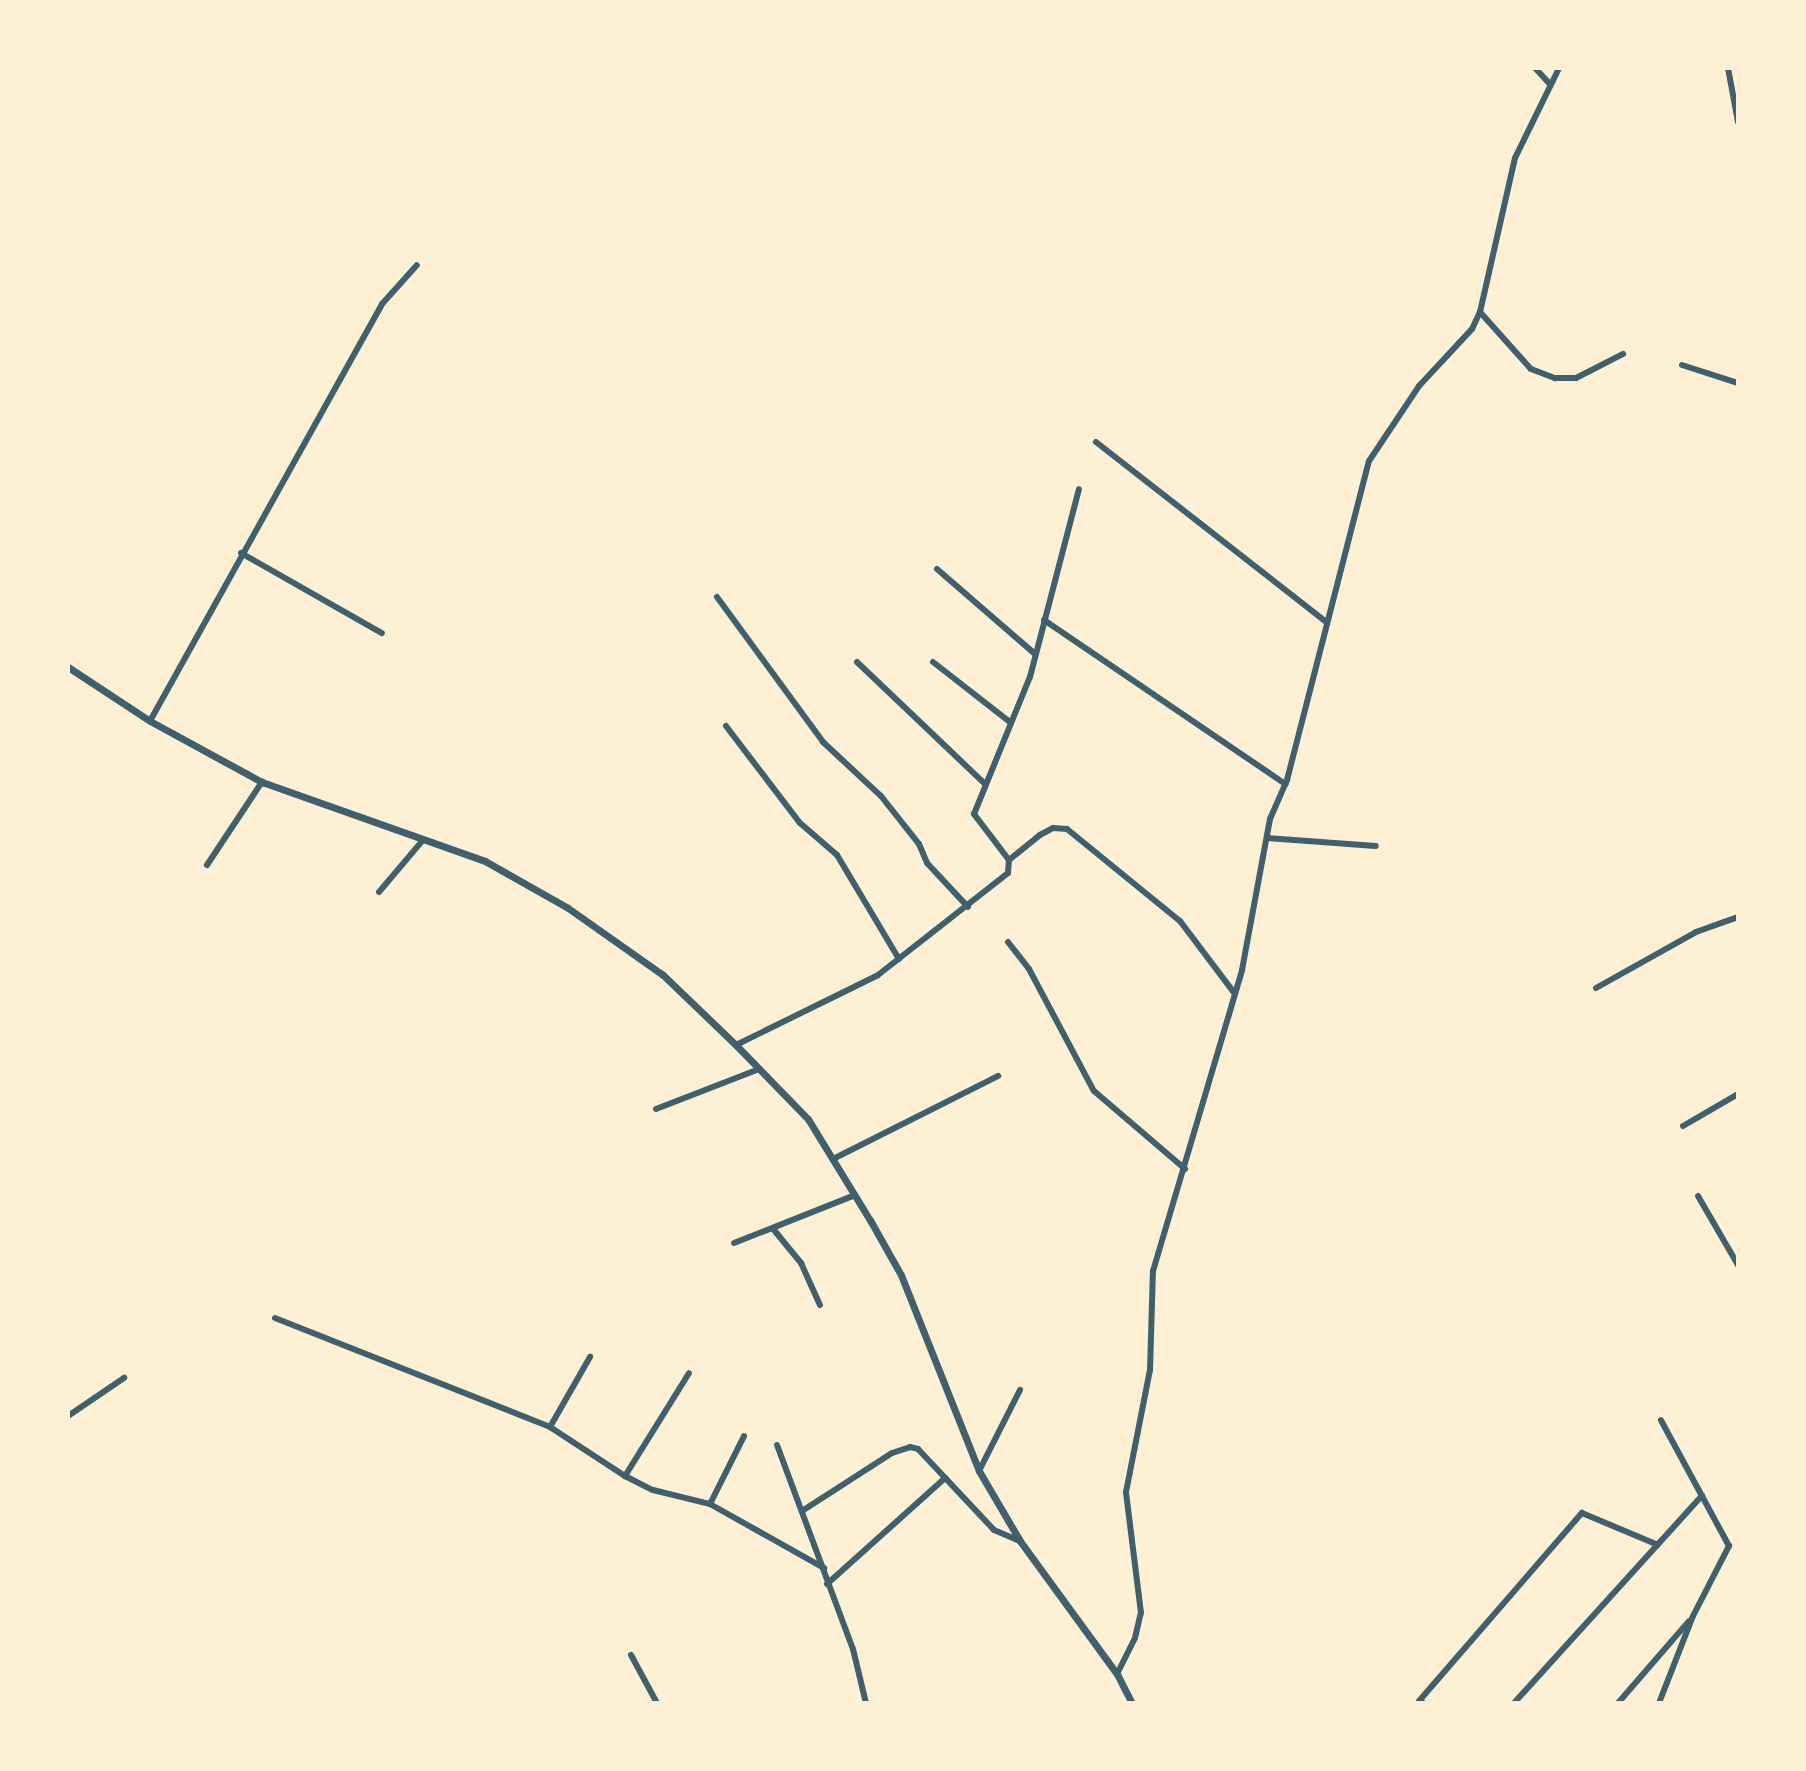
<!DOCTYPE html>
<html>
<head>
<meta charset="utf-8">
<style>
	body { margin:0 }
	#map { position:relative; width:1806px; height:1771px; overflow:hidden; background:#fdf0d5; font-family:"Work Sans",sans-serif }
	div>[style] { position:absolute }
	.minor>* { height:6px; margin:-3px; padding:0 3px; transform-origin:3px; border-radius:3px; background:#3f606c }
	.tertiary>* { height:7px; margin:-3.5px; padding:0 3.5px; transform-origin:3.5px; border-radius:3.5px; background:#3f606c }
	span { translate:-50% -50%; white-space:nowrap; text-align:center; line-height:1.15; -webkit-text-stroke:7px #fdf0d5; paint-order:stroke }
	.frame { position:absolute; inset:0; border:70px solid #fdf0d5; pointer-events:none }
</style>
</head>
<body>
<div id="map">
	<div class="minor">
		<div style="left:1535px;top:68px;width:21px;rotate:47deg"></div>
		<div style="left:1728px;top:68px;width:55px;rotate:79.5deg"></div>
		<div style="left:1480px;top:312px;width:76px;rotate:48.2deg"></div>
		<div style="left:1531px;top:369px;width:26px;rotate:21deg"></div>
		<div style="left:1555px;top:378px;width:21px"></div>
		<div style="left:1576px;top:378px;width:53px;rotate:-27.1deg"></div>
		<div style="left:1682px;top:365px;width:59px;rotate:17.8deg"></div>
		<div style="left:1096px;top:442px;width:292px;rotate:38deg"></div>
		<div style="left:241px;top:553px;width:162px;rotate:29.6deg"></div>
		<div style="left:937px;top:569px;width:130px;rotate:40.9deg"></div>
		<div style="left:717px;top:597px;width:180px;rotate:53.8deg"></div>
		<div style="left:823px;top:742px;width:79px;rotate:43deg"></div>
		<div style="left:881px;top:796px;width:61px;rotate:51.6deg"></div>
		<div style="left:919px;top:844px;width:21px;rotate:67deg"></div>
		<div style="left:927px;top:863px;width:60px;rotate:47deg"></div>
		<div style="left:1044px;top:620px;width:292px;rotate:34.2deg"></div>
		<div style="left:857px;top:662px;width:177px;rotate:43.6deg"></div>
		<div style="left:933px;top:662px;width:99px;rotate:38deg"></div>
		<div style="left:150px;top:721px;width:477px;rotate:-60.9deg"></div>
		<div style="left:382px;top:304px;width:52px;rotate:-48.1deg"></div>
		<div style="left:726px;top:726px;width:122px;rotate:52.7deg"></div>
		<div style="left:800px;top:823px;width:49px;rotate:40.9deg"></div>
		<div style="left:837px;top:855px;width:121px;rotate:59.2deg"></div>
		<div style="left:1268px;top:838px;width:108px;rotate:4.2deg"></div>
		<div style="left:1009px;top:860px;width:40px;rotate:-39deg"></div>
		<div style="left:1040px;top:835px;width:15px;rotate:-28deg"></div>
		<div style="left:1053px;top:828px;width:14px;rotate:4deg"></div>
		<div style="left:1067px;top:829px;width:146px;rotate:39.2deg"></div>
		<div style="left:1180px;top:921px;width:91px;rotate:53deg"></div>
		<div style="left:207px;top:865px;width:100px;rotate:-56.5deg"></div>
		<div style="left:379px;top:892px;width:68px;rotate:-49.8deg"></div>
		<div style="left:1008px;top:942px;width:34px;rotate:52deg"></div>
		<div style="left:1029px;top:969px;width:138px;rotate:62deg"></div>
		<div style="left:1094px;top:1091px;width:120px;rotate:40.6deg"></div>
		<div style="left:1596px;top:988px;width:115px;rotate:-29.2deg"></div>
		<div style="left:1696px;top:932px;width:45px;rotate:-19.7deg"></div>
		<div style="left:736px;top:1045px;width:158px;rotate:-26.2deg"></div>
		<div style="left:878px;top:975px;width:165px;rotate:-38.1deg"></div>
		<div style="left:1008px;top:873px;width:13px;rotate:-86deg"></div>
		<div style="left:1009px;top:860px;width:58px;rotate:-127.3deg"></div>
		<div style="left:974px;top:814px;width:148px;rotate:-67.8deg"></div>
		<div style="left:1030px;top:677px;width:194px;rotate:-75.4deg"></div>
		<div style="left:656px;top:1109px;width:110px;rotate:-21.2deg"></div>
		<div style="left:1683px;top:1126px;width:64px;rotate:-30.2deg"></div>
		<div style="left:833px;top:1159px;width:185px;rotate:-26.7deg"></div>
		<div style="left:1698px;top:1196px;width:80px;rotate:59.9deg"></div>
		<div style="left:774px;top:1230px;width:43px;rotate:50.7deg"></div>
		<div style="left:801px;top:1263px;width:46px;rotate:65.7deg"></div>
		<div style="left:734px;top:1243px;width:130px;rotate:-21.6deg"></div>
		<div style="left:275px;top:1318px;width:296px;rotate:21.6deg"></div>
		<div style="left:550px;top:1427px;width:90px;rotate:33.2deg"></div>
		<div style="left:625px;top:1476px;width:31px;rotate:27deg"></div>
		<div style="left:653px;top:1490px;width:59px;rotate:13.8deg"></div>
		<div style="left:710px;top:1504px;width:131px;rotate:29.3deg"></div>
		<div style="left:68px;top:1416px;width:68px;rotate:-34.2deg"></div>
		<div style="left:550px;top:1427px;width:81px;rotate:-60.3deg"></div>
		<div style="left:777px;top:1445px;width:218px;rotate:69.6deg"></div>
		<div style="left:853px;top:1649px;width:56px;rotate:76.5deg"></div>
		<div style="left:979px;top:1471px;width:91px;rotate:-63.2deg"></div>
		<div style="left:625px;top:1476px;width:121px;rotate:-58.1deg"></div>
		<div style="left:710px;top:1504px;width:76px;rotate:-63.4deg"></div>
		<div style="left:802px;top:1511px;width:107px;rotate:-32.8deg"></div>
		<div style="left:892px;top:1453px;width:19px;rotate:-18deg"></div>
		<div style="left:910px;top:1447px;width:8px;rotate:14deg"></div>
		<div style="left:918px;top:1449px;width:111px;rotate:46.8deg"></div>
		<div style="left:994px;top:1530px;width:28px;rotate:23deg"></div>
		<div style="left:827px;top:1584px;width:159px;rotate:-41.9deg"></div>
		<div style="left:631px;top:1655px;width:55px;rotate:61.6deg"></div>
		<div style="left:1117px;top:1674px;width:40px;rotate:-63.4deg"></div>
		<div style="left:1135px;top:1638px;width:26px;rotate:-77deg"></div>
		<div style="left:1141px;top:1613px;width:122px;rotate:-97.1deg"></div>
		<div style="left:1126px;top:1492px;width:124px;rotate:-78.9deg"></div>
		<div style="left:1150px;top:1370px;width:99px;rotate:-88.3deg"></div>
		<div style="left:1153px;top:1271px;width:314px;rotate:-73.5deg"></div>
		<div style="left:1242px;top:970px;width:154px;rotate:-79.5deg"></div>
		<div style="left:1270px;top:819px;width:43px;rotate:-66.4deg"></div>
		<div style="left:1287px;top:780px;width:329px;rotate:-75.6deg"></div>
		<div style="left:1369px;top:461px;width:90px;rotate:-56.3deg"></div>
		<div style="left:1419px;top:386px;width:78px;rotate:-47.1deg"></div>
		<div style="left:1472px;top:329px;width:19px;rotate:-65deg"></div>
		<div style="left:1480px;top:312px;width:158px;rotate:-77.2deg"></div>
		<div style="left:1515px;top:158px;width:100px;rotate:-63.9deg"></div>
		<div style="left:1423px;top:1703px;width:4px;rotate:-153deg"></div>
		<div style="left:1419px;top:1701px;width:249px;rotate:-49.1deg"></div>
		<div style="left:1582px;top:1513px;width:82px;rotate:22.8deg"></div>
		<div style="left:1514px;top:1703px;width:280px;rotate:-47.8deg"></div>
		<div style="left:1618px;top:1703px;width:108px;rotate:-49.1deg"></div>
		<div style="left:1659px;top:1703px;width:93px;rotate:-68.7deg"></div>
		<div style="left:1693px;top:1616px;width:79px;rotate:-62.8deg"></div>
		<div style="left:1729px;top:1546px;width:143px;rotate:-118.4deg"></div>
	</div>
	<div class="tertiary">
		<div style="left:68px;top:667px;width:98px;rotate:33.4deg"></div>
		<div style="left:150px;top:721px;width:128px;rotate:28.6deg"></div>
		<div style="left:262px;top:782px;width:237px;rotate:19.5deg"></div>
		<div style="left:485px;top:861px;width:95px;rotate:29.5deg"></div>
		<div style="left:568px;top:908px;width:116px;rotate:35.2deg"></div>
		<div style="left:663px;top:975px;width:101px;rotate:43.8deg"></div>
		<div style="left:736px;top:1045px;width:103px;rotate:45.8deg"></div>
		<div style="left:808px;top:1119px;width:119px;rotate:58.5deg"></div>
		<div style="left:870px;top:1220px;width:63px;rotate:60.6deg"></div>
		<div style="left:901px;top:1275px;width:211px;rotate:68.3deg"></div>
		<div style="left:979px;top:1471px;width:81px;rotate:59.6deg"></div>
		<div style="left:1020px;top:1541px;width:165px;rotate:53.9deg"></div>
		<div style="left:1117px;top:1674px;width:33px;rotate:63deg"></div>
	</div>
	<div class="frame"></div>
</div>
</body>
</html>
